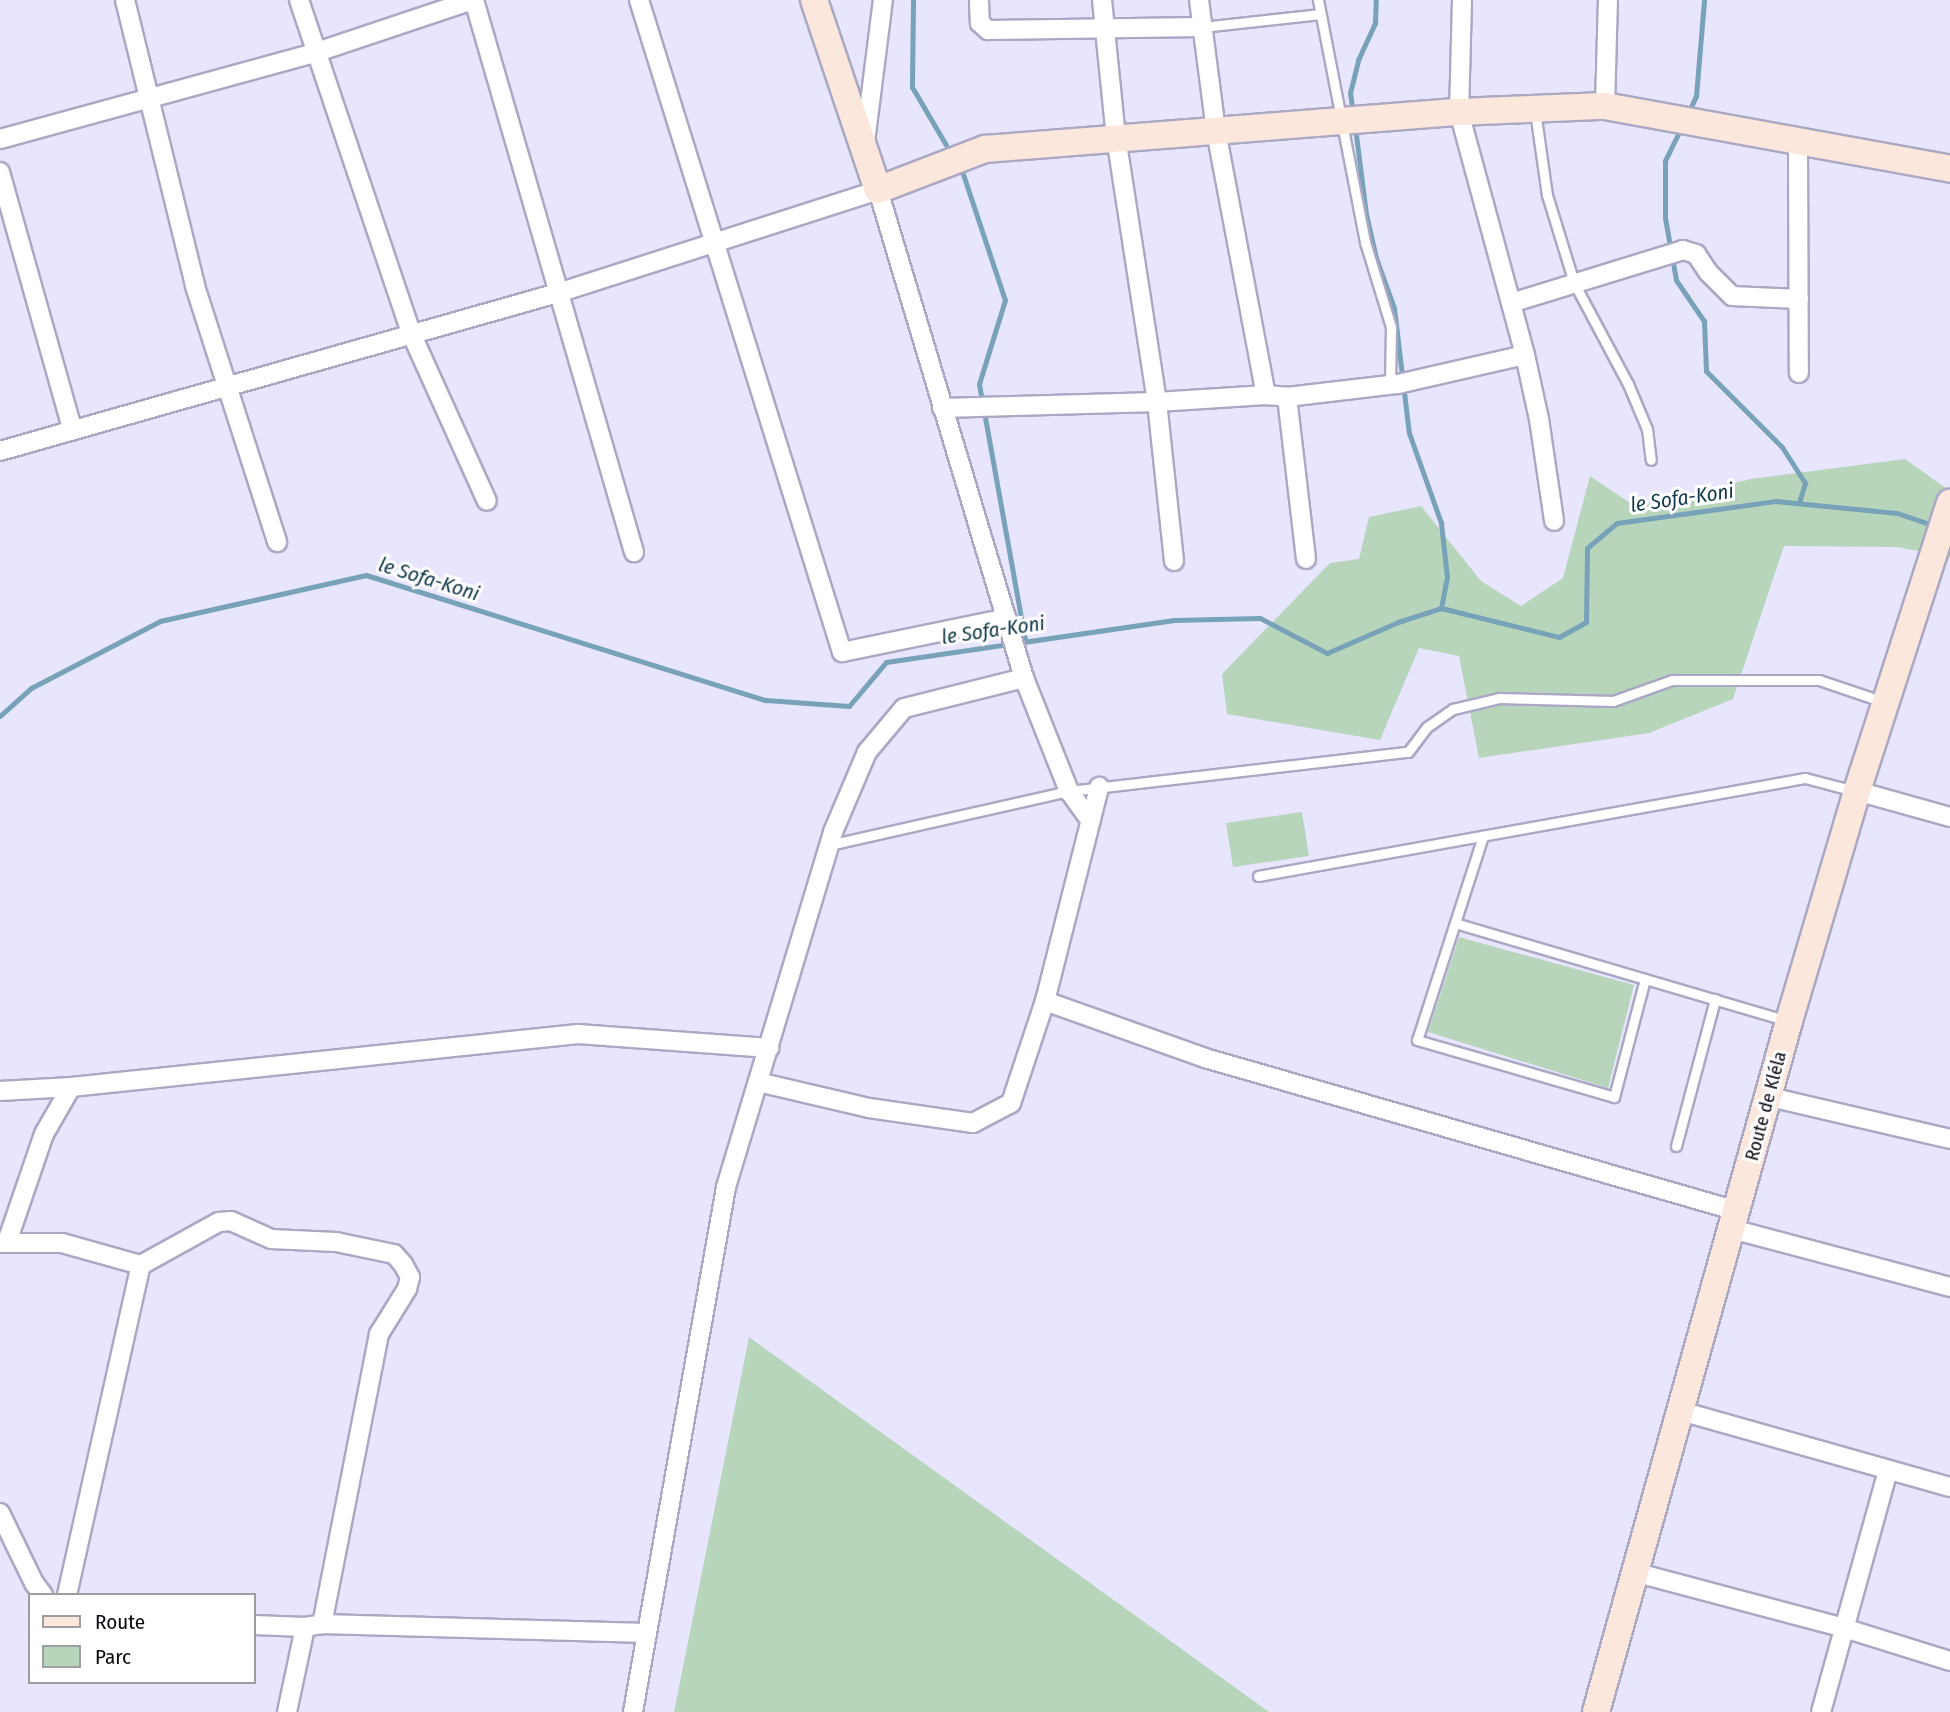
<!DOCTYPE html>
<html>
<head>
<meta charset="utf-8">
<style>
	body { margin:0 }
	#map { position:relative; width:1950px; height:1712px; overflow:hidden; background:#e8e5fe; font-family:"Fira Sans Condensed",sans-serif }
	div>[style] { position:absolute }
	.green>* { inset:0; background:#b7d5ba }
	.stream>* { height:5px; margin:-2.5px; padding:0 2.5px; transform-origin:2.5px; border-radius:2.5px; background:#78a2b7 }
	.roads { filter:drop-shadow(2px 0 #aba8c4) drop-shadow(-2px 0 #aba8c4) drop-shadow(0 2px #aba8c4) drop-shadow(0 -2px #aba8c4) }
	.lane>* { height:9px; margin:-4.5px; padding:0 4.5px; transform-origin:4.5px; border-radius:4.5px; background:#fff }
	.street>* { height:18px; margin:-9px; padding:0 9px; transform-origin:9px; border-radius:9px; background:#fff }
	.secondary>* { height:26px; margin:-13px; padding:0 13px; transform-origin:13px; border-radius:13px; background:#fbe7db }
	span { translate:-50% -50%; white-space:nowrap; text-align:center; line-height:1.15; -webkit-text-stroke:6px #fff; paint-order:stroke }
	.street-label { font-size:19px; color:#0c0b14 }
	.water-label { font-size:21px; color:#113848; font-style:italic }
	.legend { position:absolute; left:28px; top:1593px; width:228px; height:91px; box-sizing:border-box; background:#fff; border:2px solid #9e9da1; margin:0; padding:9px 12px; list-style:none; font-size:21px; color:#0c0b14 }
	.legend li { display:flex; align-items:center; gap:14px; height:35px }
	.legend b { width:35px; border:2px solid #9e9da1 }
</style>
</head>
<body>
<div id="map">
	<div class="green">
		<div style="clip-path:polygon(1905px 459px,1950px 491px,1950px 557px,1897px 547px,1784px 546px,1733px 699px,1649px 733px,1479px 758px,1459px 656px,1419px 648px,1380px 740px,1227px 714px,1222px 674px,1330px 563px,1359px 559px,1369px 517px,1421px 506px,1481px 581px,1521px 606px,1563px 578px,1590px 476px,1636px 507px,1751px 479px)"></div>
		<div style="clip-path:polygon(1302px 812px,1309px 856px,1233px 867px,1226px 823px)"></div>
		<div style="clip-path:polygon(1459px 937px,1634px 985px,1608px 1088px,1428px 1032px)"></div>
		<div style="clip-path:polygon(749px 1337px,1269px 1712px,674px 1712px)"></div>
	</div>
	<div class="stream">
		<div style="left:913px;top:0;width:87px;rotate:90.7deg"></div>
		<div style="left:912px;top:87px;width:67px;rotate:59.6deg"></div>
		<div style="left:1691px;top:107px;width:12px;rotate:-66deg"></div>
		<div style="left:1696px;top:96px;width:96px;rotate:-85.2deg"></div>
		<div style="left:1353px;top:114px;width:21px;rotate:-98deg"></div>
		<div style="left:1350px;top:93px;width:34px;rotate:-76deg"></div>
		<div style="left:1358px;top:60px;width:41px;rotate:-65.3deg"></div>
		<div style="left:1375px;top:23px;width:23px;rotate:-88deg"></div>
		<div style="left:1355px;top:127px;width:88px;rotate:82.8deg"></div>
		<div style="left:1366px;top:214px;width:45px;rotate:77.2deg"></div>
		<div style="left:1376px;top:258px;width:53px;rotate:70.2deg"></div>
		<div style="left:1394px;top:308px;width:126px;rotate:83.2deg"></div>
		<div style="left:1409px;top:433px;width:96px;rotate:70.4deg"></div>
		<div style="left:1441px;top:523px;width:54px;rotate:83.7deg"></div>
		<div style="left:1447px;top:577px;width:32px;rotate:101deg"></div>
		<div style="left:1678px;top:134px;width:30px;rotate:116deg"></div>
		<div style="left:1665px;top:161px;width:57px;rotate:90deg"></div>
		<div style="left:1665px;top:218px;width:63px;rotate:79.9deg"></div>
		<div style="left:1676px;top:280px;width:50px;rotate:55.7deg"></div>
		<div style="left:1704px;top:321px;width:50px;rotate:87.7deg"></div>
		<div style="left:1706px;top:371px;width:107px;rotate:45deg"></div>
		<div style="left:1782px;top:447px;width:43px;rotate:57.4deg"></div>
		<div style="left:1805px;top:483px;width:21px;rotate:107deg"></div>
		<div style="left:962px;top:171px;width:136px;rotate:71.6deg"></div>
		<div style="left:1005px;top:300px;width:88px;rotate:107.2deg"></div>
		<div style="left:979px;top:384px;width:260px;rotate:79.8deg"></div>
		<div style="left:0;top:716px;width:42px;rotate:-42.1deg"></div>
		<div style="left:31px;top:688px;width:145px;rotate:-27.4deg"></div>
		<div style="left:160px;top:621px;width:211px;rotate:-12.6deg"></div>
		<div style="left:366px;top:575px;width:419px;rotate:17.4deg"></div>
		<div style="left:766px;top:700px;width:83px;rotate:4.1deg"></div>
		<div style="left:849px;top:706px;width:57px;rotate:-49.9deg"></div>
		<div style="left:886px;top:662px;width:291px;rotate:-8.3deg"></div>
		<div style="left:1174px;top:620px;width:86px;rotate:-1.3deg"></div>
		<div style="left:1260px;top:618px;width:76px;rotate:27.6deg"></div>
		<div style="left:1327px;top:653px;width:77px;rotate:-23.6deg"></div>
		<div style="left:1398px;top:622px;width:45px;rotate:-18deg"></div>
		<div style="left:1441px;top:608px;width:122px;rotate:13.8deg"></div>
		<div style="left:1559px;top:637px;width:31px;rotate:-29deg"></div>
		<div style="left:1586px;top:622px;width:74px;rotate:-89.2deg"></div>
		<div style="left:1587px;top:548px;width:39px;rotate:-40deg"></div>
		<div style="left:1617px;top:523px;width:161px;rotate:-7.9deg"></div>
		<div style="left:1776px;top:501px;width:122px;rotate:5.7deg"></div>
		<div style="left:1897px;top:513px;width:40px;rotate:18.9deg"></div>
	</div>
	<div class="roads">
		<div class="lane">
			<div style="left:1318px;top:0;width:247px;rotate:79deg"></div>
			<div style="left:1365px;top:242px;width:89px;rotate:73deg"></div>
			<div style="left:1391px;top:327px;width:56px;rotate:91deg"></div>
			<div style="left:1202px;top:27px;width:119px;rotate:-6.3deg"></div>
			<div style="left:1535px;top:111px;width:85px;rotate:81.9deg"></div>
			<div style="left:1547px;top:195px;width:92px;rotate:72.9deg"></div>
			<div style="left:1574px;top:283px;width:115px;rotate:61.9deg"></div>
			<div style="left:1628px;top:384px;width:49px;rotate:67.1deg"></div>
			<div style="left:1647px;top:429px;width:31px;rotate:83deg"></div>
			<div style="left:1483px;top:836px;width:214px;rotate:107.9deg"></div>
			<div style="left:1417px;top:1040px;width:205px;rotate:16.1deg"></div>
			<div style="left:1614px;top:1097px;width:122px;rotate:-75.3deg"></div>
			<div style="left:829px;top:845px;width:246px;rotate:-12.7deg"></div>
			<div style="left:1069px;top:791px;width:341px;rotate:-6.6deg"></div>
			<div style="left:1408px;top:752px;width:31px;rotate:-53deg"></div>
			<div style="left:1427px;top:727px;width:32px;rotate:-35deg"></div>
			<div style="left:1453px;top:709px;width:47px;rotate:-13.4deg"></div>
			<div style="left:1499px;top:698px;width:114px;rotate:1.5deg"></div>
			<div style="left:1613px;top:701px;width:63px;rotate:-19.6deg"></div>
			<div style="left:1672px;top:680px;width:147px"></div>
			<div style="left:1819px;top:680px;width:69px;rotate:18.7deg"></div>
			<div style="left:1258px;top:876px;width:556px;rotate:-10.16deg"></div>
			<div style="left:1805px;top:778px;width:52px;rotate:14.6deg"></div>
			<div style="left:1455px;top:923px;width:347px;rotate:16.4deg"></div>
			<div style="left:1676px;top:1146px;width:152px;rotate:-75.1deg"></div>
		</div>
		<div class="street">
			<div style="left:125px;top:0;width:294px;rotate:76.2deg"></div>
			<div style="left:195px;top:286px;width:269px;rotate:72.2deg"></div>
			<div style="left:299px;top:0;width:351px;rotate:71.4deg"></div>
			<div style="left:411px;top:333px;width:184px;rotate:65.7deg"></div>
			<div style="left:474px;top:0;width:575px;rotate:73.84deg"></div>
			<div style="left:639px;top:0;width:683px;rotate:72.71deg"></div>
			<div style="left:842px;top:652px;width:168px;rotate:-11.6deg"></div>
			<div style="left:979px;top:0;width:23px;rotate:88deg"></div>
			<div style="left:980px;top:23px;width:11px;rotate:41deg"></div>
			<div style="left:988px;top:30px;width:214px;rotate:-0.8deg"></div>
			<div style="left:1102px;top:0;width:138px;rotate:84.2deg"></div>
			<div style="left:1116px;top:137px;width:268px;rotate:81.2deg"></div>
			<div style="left:1157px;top:402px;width:160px;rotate:83.9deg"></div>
			<div style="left:1199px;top:0;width:132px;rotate:82.6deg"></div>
			<div style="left:1216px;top:131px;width:269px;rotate:79.3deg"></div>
			<div style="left:1462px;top:0;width:112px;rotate:91.5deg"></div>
			<div style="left:1459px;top:112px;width:252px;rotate:74.8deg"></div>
			<div style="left:1525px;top:355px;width:66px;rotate:77.7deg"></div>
			<div style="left:1539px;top:419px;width:103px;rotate:81.6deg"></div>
			<div style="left:1605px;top:106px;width:106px;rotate:-88.4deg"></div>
			<div style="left:0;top:139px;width:326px;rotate:-15.3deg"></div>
			<div style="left:314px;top:53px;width:167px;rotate:-18.5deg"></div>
			<div style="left:1798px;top:141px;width:232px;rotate:89.8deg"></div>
			<div style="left:865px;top:142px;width:143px;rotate:-82.8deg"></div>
			<div style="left:0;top:172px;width:267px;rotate:74.3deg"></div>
			<div style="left:1511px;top:303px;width:180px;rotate:-17.1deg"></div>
			<div style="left:1683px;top:250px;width:14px;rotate:17deg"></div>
			<div style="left:1696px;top:254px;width:22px;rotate:56deg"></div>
			<div style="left:1708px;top:272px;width:34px;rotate:45deg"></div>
			<div style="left:1732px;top:296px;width:67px;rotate:2.6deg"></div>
			<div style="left:1287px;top:397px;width:163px;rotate:83.3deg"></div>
			<div style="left:942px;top:408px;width:215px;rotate:-1.6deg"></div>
			<div style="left:1157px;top:402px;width:109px;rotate:-3.7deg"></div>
			<div style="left:1266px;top:395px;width:21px;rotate:5deg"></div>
			<div style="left:1287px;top:397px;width:112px;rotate:-6.7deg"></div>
			<div style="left:1398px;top:384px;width:130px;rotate:-12.9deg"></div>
			<div style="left:0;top:451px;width:583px;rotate:-15.82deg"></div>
			<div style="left:561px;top:292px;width:333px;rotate:-17.8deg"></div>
			<div style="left:878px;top:190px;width:509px;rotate:73.34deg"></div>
			<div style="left:1024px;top:678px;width:122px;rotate:68.3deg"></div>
			<div style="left:1069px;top:791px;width:37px;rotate:54deg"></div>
			<div style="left:1857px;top:791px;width:97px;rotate:15.6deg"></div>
			<div style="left:1045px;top:1001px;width:170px;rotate:19.6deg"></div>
			<div style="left:1205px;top:1058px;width:554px;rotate:16.04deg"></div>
			<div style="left:758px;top:1082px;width:114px;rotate:13.2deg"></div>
			<div style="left:869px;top:1108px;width:105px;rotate:8.2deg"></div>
			<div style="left:973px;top:1123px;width:43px;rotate:-27.8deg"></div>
			<div style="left:1011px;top:1103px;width:108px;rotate:-71.6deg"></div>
			<div style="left:1045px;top:1001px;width:221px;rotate:-75.8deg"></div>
			<div style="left:0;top:1091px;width:71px;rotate:-3.2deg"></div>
			<div style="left:71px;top:1087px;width:510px;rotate:-5.97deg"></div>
			<div style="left:578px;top:1034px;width:192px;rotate:4.2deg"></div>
			<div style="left:1770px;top:1097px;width:185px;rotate:13.1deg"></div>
			<div style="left:1732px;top:1229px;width:226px;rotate:14.9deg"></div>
			<div style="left:7px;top:1242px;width:114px;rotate:-71.1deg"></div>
			<div style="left:44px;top:1134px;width:54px;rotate:-60.1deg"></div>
			<div style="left:0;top:1243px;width:62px"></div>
			<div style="left:62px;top:1243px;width:82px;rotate:15.6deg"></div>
			<div style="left:141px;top:1265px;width:89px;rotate:-28.9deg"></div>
			<div style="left:219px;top:1222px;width:12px;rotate:-5deg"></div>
			<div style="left:231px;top:1221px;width:44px;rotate:24.2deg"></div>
			<div style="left:271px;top:1239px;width:65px;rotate:2.6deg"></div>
			<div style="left:336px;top:1242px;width:59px;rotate:11.7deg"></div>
			<div style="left:394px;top:1254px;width:13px;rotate:48deg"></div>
			<div style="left:403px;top:1264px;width:15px;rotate:62deg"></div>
			<div style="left:410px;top:1277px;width:12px;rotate:104deg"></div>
			<div style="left:407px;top:1289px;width:53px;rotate:121.9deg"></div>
			<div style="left:379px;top:1334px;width:296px;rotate:101.1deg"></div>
			<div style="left:1681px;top:1411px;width:280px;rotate:15.8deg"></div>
			<div style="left:0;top:1513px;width:78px;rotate:64.1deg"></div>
			<div style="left:34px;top:1583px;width:15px;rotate:53deg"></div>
			<div style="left:1634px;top:1572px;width:217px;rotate:14.9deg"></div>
			<div style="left:1844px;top:1628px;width:111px;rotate:17.3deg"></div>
			<div style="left:67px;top:1595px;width:338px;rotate:-77.4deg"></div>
			<div style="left:254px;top:1625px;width:51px;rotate:2.2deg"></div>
			<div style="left:305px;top:1627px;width:17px;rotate:-10deg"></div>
			<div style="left:322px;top:1624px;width:325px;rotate:1.6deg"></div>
			<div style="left:287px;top:1712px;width:87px;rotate:-78deg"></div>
			<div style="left:633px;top:1712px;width:533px;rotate:-79.95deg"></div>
			<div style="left:726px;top:1187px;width:371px;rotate:-73.2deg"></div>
			<div style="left:833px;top:832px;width:87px;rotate:-67deg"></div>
			<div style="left:867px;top:752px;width:57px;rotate:-49.9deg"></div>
			<div style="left:904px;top:708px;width:124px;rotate:-14deg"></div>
			<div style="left:1821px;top:1712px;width:251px;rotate:-74.5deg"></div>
		</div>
		<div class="secondary">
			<div style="left:814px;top:0;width:200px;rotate:71.4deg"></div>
			<div style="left:878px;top:190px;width:115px;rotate:-21deg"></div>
			<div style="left:985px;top:149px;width:475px;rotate:-4.5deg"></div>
			<div style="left:1459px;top:112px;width:146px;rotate:-2.4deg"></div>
			<div style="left:1605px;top:106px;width:351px;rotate:10.3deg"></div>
			<div style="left:1596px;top:1712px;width:717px;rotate:-74.39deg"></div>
			<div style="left:1789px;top:1021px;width:240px;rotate:-73.5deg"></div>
			<div style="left:1857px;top:791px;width:303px;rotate:-72.1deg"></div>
		</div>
	</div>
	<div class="street-label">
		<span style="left:1766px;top:1106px;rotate:-75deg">Route de Kléla</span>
	</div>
	<div class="water-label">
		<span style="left:1682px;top:498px;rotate:-8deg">le Sofa-Koni</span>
		<span style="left:429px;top:579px;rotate:17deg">le Sofa-Koni</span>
		<span style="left:993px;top:630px;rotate:-8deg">le Sofa-Koni</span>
	</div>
	<ul class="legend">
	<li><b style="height:9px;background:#fbe7db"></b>Route</li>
	<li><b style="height:19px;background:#b7d5ba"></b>Parc</li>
	</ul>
</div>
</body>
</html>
